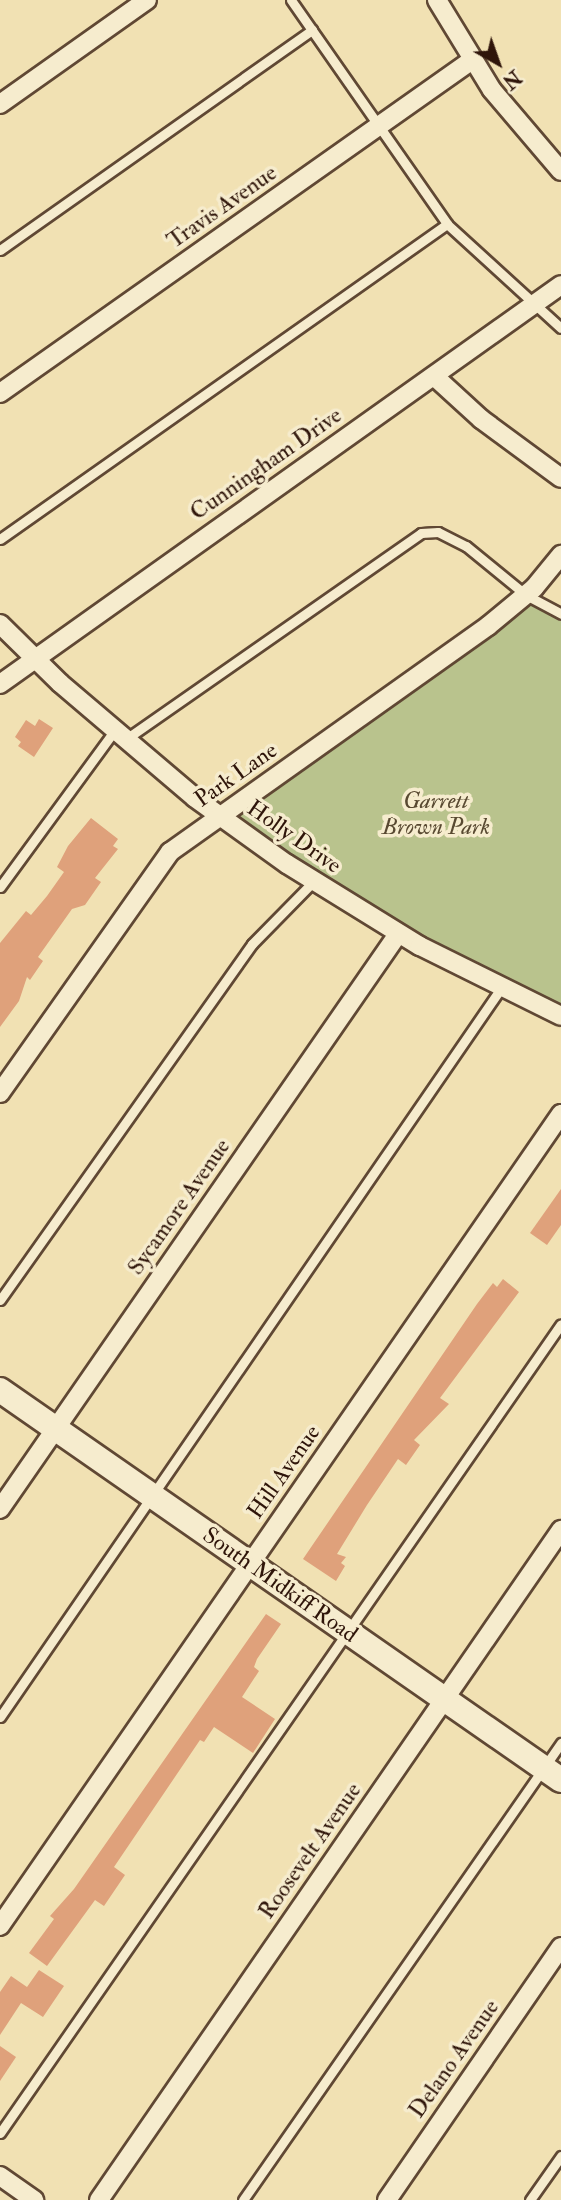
<!DOCTYPE html>
<html>
<head>
<meta charset="utf-8">
<style>
	body { margin:0 }
	#map { position:relative; width:561px; height:2200px; overflow:hidden; background:#f1e1b3; font-family:"IM FELL Double Pica",serif }
	div>[style] { position:absolute }
	.green>* { inset:0; background:#b9c38d }
	.building>* { inset:0; background:#dfa17b }
	.roads { filter:drop-shadow(2px 0 #604834) drop-shadow(-2px 0 #604834) drop-shadow(0 2px #604834) drop-shadow(0 -2px #604834) }
	.service>* { height:9px; margin:-4.5px; padding:0 4.5px; transform-origin:4.5px; border-radius:4.5px; background:#f6ecce }
	.minor>* { height:18px; margin:-9px; padding:0 9px; transform-origin:9px; border-radius:9px; background:#f6ecce }
	.secondary>* { height:24px; margin:-12px; padding:0 12px; transform-origin:12px; border-radius:12px; background:#f6ecce }
	span { translate:-50% -50%; white-space:nowrap; text-align:center; line-height:1.15; -webkit-text-stroke:7px #f6ecce; paint-order:stroke }
	.street-label { font-size:23px; color:#2f150a }
	.park-label { font-size:23px; color:#584931; font-style:italic }
	.north { position:absolute; left:463px; top:28px; width:70px; height:70px; -webkit-text-stroke:5px #f6ecce; paint-order:stroke; rotate:140deg; font-size:19px; font-weight:700; line-height:28px; text-align:center; color:#2f150a }
	.north::after { content:''; display:block; margin:auto; width:24px; height:32px; background:#2f150a; clip-path:polygon(50% 0,100% 100%,50% 72%,0 100%) }
</style>
</head>
<body>
<div id="map">
	<div class="green">
		<div style="clip-path:polygon(526px 595px,561px 614px,561px 1016px,507px 991px,221px 816px)"></div>
	</div>
	<div class="building">
		<div style="clip-path:polygon(39px 719px,53px 728px,34px 757px,18px 746px,21px 742px,15px 737px,26px 720px,35px 726px)"></div>
		<div style="clip-path:polygon(91px 818px,118px 839px,113px 846px,118px 849px,95px 878px,101px 882px,85px 905px,72px 909px,38px 957px,43px 961px,30px 980px,27px 977px,19px 1001px,0 1027px,0 943px,26px 911px,31px 915px,47px 896px,64px 872px,57px 867px,68px 846px)"></div>
		<div style="clip-path:polygon(561px 1189px,561px 1225px,547px 1245px,530px 1233px)"></div>
		<div style="clip-path:polygon(503px 1279px,519px 1292px,440px 1398px,449px 1404px,414px 1440px,420px 1445px,406px 1465px,398px 1459px,367px 1505px,337px 1554px,346px 1557px,341px 1563px,345px 1566px,336px 1581px,303px 1559px,477px 1304px,493px 1283px,497px 1287px)"></div>
		<div style="clip-path:polygon(266px 1614px,281px 1624px,257px 1659px,254px 1667px,259px 1671px,242px 1697px,275px 1719px,253px 1753px,214px 1727px,204px 1742px,200px 1740px,114px 1867px,125px 1875px,104px 1906px,95px 1900px,47px 1966px,29px 1953px,54px 1919px,50px 1916px,74px 1889px)"></div>
		<div style="clip-path:polygon(39px 1970px,64px 1986px,43px 2017px,21px 2003px,0 2035px,0 1992px,11px 1976px,27px 1987px)"></div>
		<div style="clip-path:polygon(0 2046px,16px 2057px,0 2081px)"></div>
	</div>
	<div class="roads">
		<div class="service">
			<div style="left:291px;top:0;width:273px;rotate:55.1deg"></div>
			<div style="left:447px;top:224px;width:154px;rotate:42.4deg"></div>
			<div style="left:0;top:250px;width:382px;rotate:-35.2deg"></div>
			<div style="left:0;top:539px;width:547px;rotate:-35.17deg"></div>
			<div style="left:126px;top:739px;width:360px;rotate:-34.9deg"></div>
			<div style="left:421px;top:533px;width:17px;rotate:-3deg"></div>
			<div style="left:438px;top:532px;width:31px;rotate:27deg"></div>
			<div style="left:466px;top:546px;width:77px;rotate:39.2deg"></div>
			<div style="left:526px;top:595px;width:40px;rotate:28deg"></div>
			<div style="left:0;top:887px;width:195px;rotate:-53.8deg"></div>
			<div style="left:0;top:1300px;width:436px;rotate:-54.7deg"></div>
			<div style="left:252px;top:944px;width:87px;rotate:-45.5deg"></div>
			<div style="left:0;top:1717px;width:885px;rotate:-55.5deg"></div>
			<div style="left:0;top:2133px;width:984px;rotate:-55.26deg"></div>
			<div style="left:243px;top:2200px;width:557px;rotate:-55.17deg"></div>
			<div style="left:530px;top:2200px;width:54px;rotate:-54.8deg"></div>
		</div>
		<div class="minor">
			<div style="left:437px;top:0;width:105px;rotate:58.6deg"></div>
			<div style="left:492px;top:90px;width:106px;rotate:49.6deg"></div>
			<div style="left:0;top:104px;width:180px;rotate:-35.3deg"></div>
			<div style="left:434px;top:376px;width:64px;rotate:42.5deg"></div>
			<div style="left:481px;top:419px;width:99px;rotate:36.4deg"></div>
			<div style="left:0;top:393px;width:578px;rotate:-35.2deg"></div>
			<div style="left:0;top:624px;width:84px;rotate:44.5deg"></div>
			<div style="left:60px;top:683px;width:177px;rotate:40.4deg"></div>
			<div style="left:195px;top:798px;width:113px;rotate:35.7deg"></div>
			<div style="left:287px;top:864px;width:156px;rotate:31.7deg"></div>
			<div style="left:420px;top:946px;width:157px;rotate:26.4deg"></div>
			<div style="left:0;top:684px;width:688px;rotate:-35.42deg"></div>
			<div style="left:0;top:1093px;width:295px;rotate:-54.8deg"></div>
			<div style="left:170px;top:852px;width:390px;rotate:-35.4deg"></div>
			<div style="left:488px;top:626px;width:60px;rotate:-39.6deg"></div>
			<div style="left:534px;top:588px;width:43px;rotate:-50.7deg"></div>
			<div style="left:0;top:1509px;width:699px;rotate:-55.31deg"></div>
			<div style="left:0;top:1926px;width:987px;rotate:-55.36deg"></div>
			<div style="left:0;top:2176px;width:42px;rotate:35.2deg"></div>
			<div style="left:99px;top:2200px;width:814px;rotate:-55.41deg"></div>
			<div style="left:387px;top:2200px;width:307px;rotate:-55.5deg"></div>
		</div>
		<div class="secondary">
			<div style="left:0;top:1390px;width:683px;rotate:34.81deg"></div>
		</div>
	</div>
	<div class="street-label">
		<span style="left:222px;top:207px;rotate:-35deg">Travis Avenue</span>
		<span style="left:266px;top:464px;rotate:-35deg">Cunningham Drive</span>
		<span style="left:236px;top:775px;rotate:-35deg">Park Lane</span>
		<span style="left:294px;top:837px;rotate:35deg">Holly Drive</span>
		<span style="left:179px;top:1207px;rotate:-55deg">Sycamore Avenue</span>
		<span style="left:284px;top:1472px;rotate:-55deg">Hill Avenue</span>
		<span style="left:280px;top:1585px;rotate:35deg">South Midkiff Road</span>
		<span style="left:310px;top:1851px;rotate:-55deg">Roosevelt Avenue</span>
		<span style="left:454px;top:2059px;rotate:-55deg">Delano Avenue</span>
	</div>
	<div class="park-label">
		<span style="left:436px;top:814px">Garrett<br>Brown Park</span>
	</div>
	<div class="north">N</div>
</div>
</body>
</html>
